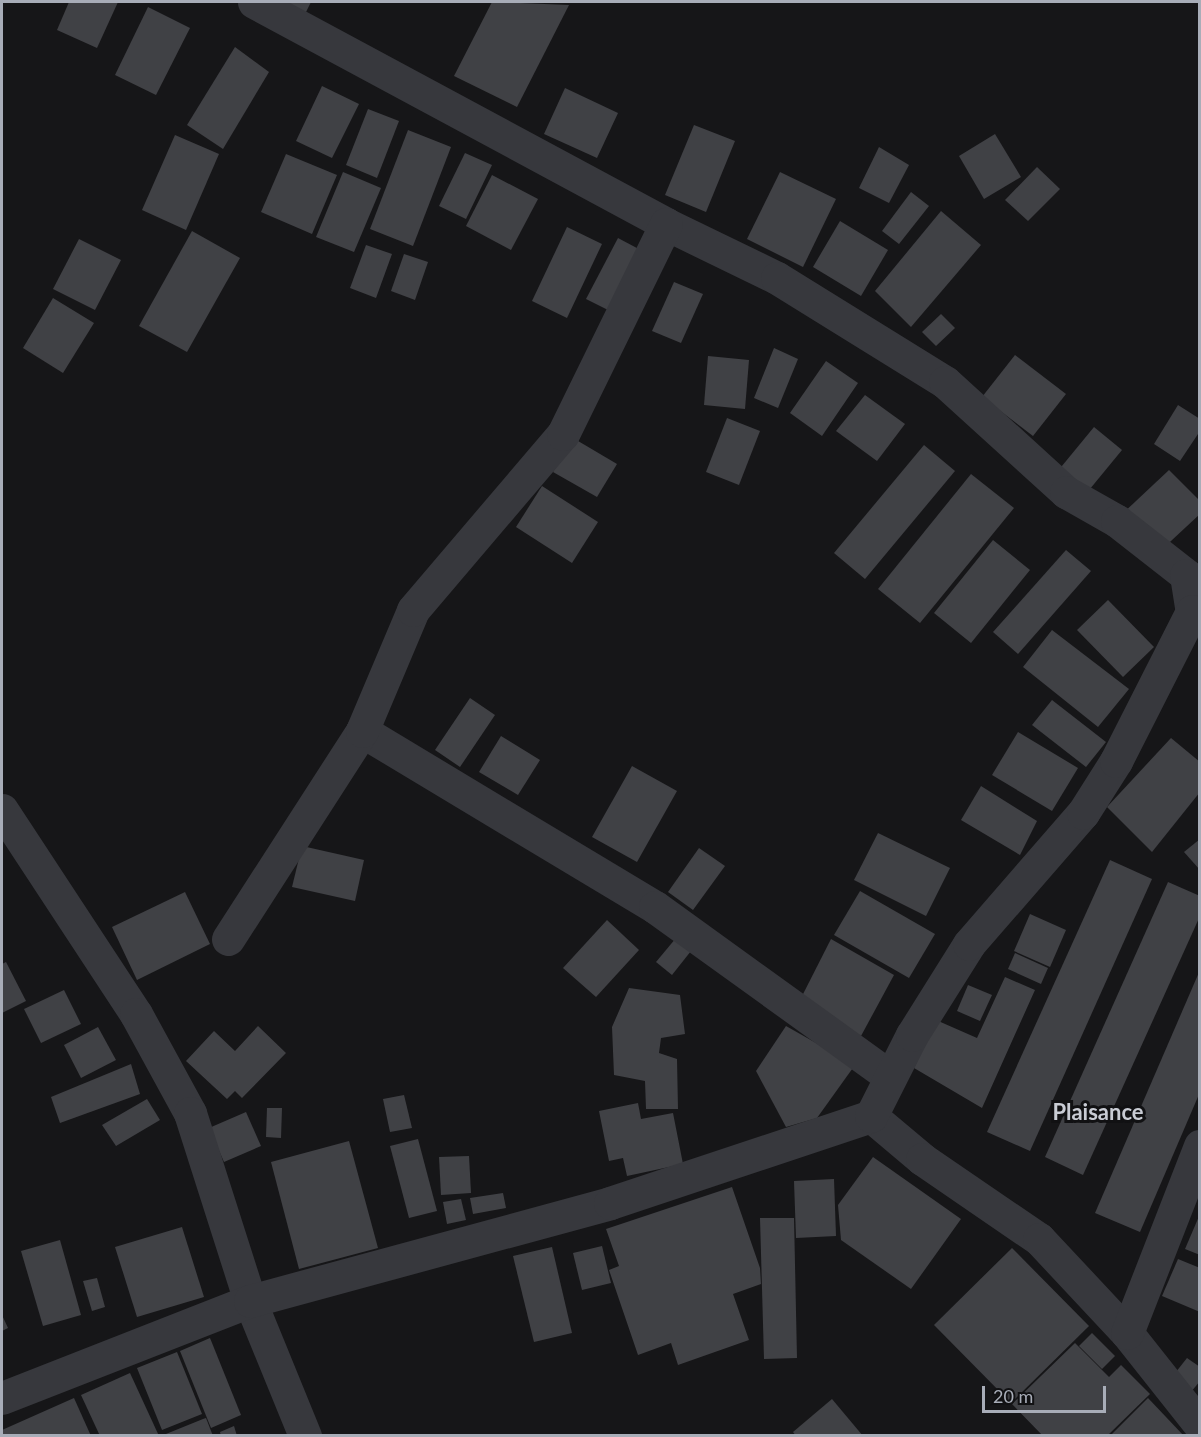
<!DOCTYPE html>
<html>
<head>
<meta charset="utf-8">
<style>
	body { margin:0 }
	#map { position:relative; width:1201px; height:1437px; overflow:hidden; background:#161618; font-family:Lato,sans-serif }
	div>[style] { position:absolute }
	.building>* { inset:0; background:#404145 }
	.minor>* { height:33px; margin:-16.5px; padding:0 16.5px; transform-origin:16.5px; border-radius:16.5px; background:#37383d }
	span { translate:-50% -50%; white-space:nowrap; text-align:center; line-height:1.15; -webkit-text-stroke:6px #111113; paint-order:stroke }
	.district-label { font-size:22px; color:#c9ccd4; font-weight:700 }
	.frame { position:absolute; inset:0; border:3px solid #a8adb8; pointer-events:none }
	.scale { position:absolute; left:982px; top:1386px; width:124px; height:27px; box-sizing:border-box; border:3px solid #a8adb8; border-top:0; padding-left:8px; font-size:18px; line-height:21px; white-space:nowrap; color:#a8adb8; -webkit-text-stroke:4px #111113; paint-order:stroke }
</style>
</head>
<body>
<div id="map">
	<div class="building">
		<div style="clip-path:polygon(69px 2px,118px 2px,97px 48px,57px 30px)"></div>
		<div style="clip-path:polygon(280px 2px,311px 2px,305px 14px)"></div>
		<div style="clip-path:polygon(492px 2px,569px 5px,517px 107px,454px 76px)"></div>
		<div style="clip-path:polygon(148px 7px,190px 28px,156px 95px,115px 75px)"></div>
		<div style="clip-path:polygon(235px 47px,269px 72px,223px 149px,187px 125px)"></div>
		<div style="clip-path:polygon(322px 86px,359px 104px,332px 158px,296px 141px)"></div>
		<div style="clip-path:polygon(565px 88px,618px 113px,597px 158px,544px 134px)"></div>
		<div style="clip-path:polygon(368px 109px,399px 121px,377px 178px,346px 165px)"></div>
		<div style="clip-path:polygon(694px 125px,735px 141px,706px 212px,665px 195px)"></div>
		<div style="clip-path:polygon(408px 130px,451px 147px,413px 246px,370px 229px)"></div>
		<div style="clip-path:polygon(995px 134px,1021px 177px,984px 199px,959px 156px)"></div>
		<div style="clip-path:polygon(175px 135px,219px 154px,186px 230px,142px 210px)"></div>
		<div style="clip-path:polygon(879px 147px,909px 165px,889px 203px,859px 188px)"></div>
		<div style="clip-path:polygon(465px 153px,492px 165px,466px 219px,439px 206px)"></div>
		<div style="clip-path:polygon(286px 154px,337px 175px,312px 234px,261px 212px)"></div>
		<div style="clip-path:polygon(1037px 167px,1060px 189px,1028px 221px,1005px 200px)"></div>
		<div style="clip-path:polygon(343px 172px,381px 188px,354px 252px,316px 237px)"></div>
		<div style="clip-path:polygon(780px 172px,836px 199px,803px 267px,747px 239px)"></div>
		<div style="clip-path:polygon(492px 175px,538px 199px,511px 250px,466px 226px)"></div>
		<div style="clip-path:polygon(911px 192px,929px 206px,899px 244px,882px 231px)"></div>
		<div style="clip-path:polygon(941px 211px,981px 245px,911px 327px,875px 291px)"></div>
		<div style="clip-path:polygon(840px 221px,888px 250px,861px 296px,813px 267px)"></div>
		<div style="clip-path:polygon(567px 227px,602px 244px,567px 318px,532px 301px)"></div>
		<div style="clip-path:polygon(192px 231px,240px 258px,187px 352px,139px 326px)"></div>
		<div style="clip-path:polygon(618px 238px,650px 255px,618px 315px,586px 299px)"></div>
		<div style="clip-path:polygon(79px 239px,121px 260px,95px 310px,53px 289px)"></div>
		<div style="clip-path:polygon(366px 245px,392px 254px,376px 298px,350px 288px)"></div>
		<div style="clip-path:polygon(404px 254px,428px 262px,415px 300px,391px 291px)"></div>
		<div style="clip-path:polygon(674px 282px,703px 294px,681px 343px,652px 331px)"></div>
		<div style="clip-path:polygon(53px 298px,94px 323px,63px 373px,23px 348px)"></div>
		<div style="clip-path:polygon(941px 314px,955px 328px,936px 346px,922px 332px)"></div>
		<div style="clip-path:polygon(774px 348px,798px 359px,778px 408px,754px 398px)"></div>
		<div style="clip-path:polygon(1015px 355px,1066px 394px,1033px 436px,982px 397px)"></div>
		<div style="clip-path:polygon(708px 356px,749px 360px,745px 409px,704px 405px)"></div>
		<div style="clip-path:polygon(826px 361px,858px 383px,822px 436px,790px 413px)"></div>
		<div style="clip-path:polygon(865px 395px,905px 424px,877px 461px,836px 431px)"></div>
		<div style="clip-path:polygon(1178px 405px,1200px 419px,1200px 431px,1180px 461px,1154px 444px)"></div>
		<div style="clip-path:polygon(727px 418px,760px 431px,739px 485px,706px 472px)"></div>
		<div style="clip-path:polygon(1094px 427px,1122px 450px,1085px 495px,1057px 472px)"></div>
		<div style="clip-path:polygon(573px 438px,617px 464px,597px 497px,553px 472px)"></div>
		<div style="clip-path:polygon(924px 445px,955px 471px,865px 579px,834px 553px)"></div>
		<div style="clip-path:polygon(1169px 470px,1200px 501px,1200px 514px,1157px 554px,1120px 516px)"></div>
		<div style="clip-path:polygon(971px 474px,1014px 508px,920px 623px,878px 589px)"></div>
		<div style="clip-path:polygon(542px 486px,598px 522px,572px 563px,516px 527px)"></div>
		<div style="clip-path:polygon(993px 540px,1030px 570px,971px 643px,934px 613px)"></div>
		<div style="clip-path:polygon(1066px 550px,1091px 571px,1018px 654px,993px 632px)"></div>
		<div style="clip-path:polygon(1108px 600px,1154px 647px,1123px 677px,1077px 630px)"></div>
		<div style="clip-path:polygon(1052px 630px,1129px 689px,1098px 727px,1023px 667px)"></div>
		<div style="clip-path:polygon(470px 698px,495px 715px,460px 767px,435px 750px)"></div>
		<div style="clip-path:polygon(1052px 700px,1106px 742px,1086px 767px,1032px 725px)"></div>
		<div style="clip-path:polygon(1018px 732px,1078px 768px,1052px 811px,992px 775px)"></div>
		<div style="clip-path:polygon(501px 736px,540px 760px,518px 795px,479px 772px)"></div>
		<div style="clip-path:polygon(1171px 738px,1200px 762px,1200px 792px,1152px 852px,1107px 807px)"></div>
		<div style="clip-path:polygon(632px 766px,677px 791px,637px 862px,592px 837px)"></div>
		<div style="clip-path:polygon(981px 786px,1037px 821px,1020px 855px,961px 820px)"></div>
		<div style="clip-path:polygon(878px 833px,950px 868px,926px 916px,854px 880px)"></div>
		<div style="clip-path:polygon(1200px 839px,1200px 870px,1184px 852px)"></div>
		<div style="clip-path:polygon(302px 846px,364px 860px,355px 901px,292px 887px)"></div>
		<div style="clip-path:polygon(699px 848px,725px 866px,693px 910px,668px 892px)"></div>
		<div style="clip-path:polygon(1110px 860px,1152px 879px,1030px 1151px,987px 1132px)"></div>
		<div style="clip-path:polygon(1168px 882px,1200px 896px,1200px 916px,1083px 1175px,1045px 1157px)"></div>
		<div style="clip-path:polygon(860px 891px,935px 934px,909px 978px,834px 935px)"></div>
		<div style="clip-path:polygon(185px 892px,210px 944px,137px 980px,112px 927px)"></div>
		<div style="clip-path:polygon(1030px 914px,1066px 930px,1050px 967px,1014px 951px)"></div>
		<div style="clip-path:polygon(607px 920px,639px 950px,596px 997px,563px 968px)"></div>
		<div style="clip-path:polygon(676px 938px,691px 951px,672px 975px,656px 962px)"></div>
		<div style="clip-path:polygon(831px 939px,894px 975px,861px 1036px,799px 1002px)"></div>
		<div style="clip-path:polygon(1015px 953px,1048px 968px,1041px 984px,1008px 969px)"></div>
		<div style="clip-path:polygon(6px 962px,26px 1001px,2px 1013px,2px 964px)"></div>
		<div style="clip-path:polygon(1200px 970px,1200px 1092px,1140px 1232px,1095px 1213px)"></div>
		<div style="clip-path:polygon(1005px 977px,1035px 990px,982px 1108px,914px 1068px,936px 1020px,977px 1038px)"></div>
		<div style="clip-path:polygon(968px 985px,992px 995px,980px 1021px,957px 1011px)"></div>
		<div style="clip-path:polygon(629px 988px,680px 995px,685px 1034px,661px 1038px,659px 1053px,677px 1059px,678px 1109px,646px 1109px,645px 1081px,614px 1075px,612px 1027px)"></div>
		<div style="clip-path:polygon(64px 990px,81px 1024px,41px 1043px,24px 1009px)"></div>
		<div style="clip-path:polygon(258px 1026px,286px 1053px,242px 1098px,235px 1091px,227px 1099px,186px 1061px,214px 1031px,235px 1051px)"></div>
		<div style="clip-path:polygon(786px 1026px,855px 1065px,817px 1118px,786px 1127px,756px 1071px)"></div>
		<div style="clip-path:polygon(98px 1027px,116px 1060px,81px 1078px,64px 1045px)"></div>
		<div style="clip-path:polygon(131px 1064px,140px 1094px,60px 1123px,51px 1097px)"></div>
		<div style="clip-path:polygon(404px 1095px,412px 1128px,390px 1132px,383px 1099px)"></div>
		<div style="clip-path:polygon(147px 1099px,160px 1120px,116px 1146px,102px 1125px)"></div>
		<div style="clip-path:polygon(638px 1103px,641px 1119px,673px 1113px,683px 1164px,627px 1176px,623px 1158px,609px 1161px,599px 1111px)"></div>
		<div style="clip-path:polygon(267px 1108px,282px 1108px,281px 1138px,266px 1137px)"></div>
		<div style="clip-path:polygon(246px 1112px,261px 1146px,224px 1162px,209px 1128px)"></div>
		<div style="clip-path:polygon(418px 1139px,437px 1211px,409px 1218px,390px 1146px)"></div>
		<div style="clip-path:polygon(349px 1141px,378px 1248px,299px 1269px,271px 1162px)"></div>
		<div style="clip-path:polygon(469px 1156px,471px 1193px,441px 1195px,439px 1157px)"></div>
		<div style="clip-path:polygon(873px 1157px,961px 1219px,911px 1289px,841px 1240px,838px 1205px)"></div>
		<div style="clip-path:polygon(834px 1179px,836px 1236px,796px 1238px,794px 1181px)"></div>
		<div style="clip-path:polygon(732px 1187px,760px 1268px,761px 1284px,733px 1294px,749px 1340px,678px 1365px,671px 1343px,638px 1355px,609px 1270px,619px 1266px,606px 1229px)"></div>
		<div style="clip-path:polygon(503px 1193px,506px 1208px,473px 1214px,470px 1198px)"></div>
		<div style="clip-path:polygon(461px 1199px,466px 1220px,447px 1224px,443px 1202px)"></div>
		<div style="clip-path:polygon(1200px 1214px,1200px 1255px,1185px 1249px)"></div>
		<div style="clip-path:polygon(760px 1218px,794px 1218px,797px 1358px,764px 1359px)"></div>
		<div style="clip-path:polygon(182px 1227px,204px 1297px,137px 1317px,115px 1247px)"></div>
		<div style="clip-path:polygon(60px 1240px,81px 1315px,43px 1326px,21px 1251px)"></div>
		<div style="clip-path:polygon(602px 1246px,611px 1283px,582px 1290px,573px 1253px)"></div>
		<div style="clip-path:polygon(552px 1247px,572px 1333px,534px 1342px,513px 1256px)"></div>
		<div style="clip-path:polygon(1012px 1248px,1089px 1326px,1011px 1403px,934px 1325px)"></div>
		<div style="clip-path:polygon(1178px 1259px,1200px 1268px,1200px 1312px,1162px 1296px)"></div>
		<div style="clip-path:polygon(97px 1278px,105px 1307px,92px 1311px,83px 1281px)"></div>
		<div style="clip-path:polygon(2px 1315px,8px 1328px,2px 1331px)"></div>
		<div style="clip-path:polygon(1092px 1333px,1115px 1356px,1102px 1369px,1079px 1346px)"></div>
		<div style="clip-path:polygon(210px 1338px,241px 1415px,211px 1428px,180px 1351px)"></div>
		<div style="clip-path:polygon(1075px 1343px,1109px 1377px,1121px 1365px,1150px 1394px,1107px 1436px,1043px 1436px,1012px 1404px)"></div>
		<div style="clip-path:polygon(177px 1352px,202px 1414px,162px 1430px,137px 1368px)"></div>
		<div style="clip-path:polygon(1187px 1358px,1200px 1367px,1200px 1381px,1191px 1392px,1172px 1377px)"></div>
		<div style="clip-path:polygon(130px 1373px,159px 1436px,100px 1436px,81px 1395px)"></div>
		<div style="clip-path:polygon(74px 1398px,91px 1436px,2px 1436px,2px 1430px)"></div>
		<div style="clip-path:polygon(1148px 1398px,1184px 1436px,1110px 1436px)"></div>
		<div style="clip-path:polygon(832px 1399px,863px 1436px,796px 1436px,793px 1432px)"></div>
		<div style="clip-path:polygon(206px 1418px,213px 1436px,161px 1436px,203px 1419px)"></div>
		<div style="clip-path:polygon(234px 1426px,237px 1436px,221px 1436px,220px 1432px)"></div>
	</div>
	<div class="minor">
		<div style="left:254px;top:2px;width:468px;rotate:28.3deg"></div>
		<div style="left:666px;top:224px;width:123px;rotate:25.9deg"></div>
		<div style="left:777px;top:278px;width:198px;rotate:31.8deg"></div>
		<div style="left:945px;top:382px;width:164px;rotate:42.3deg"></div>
		<div style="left:1066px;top:492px;width:59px;rotate:29.6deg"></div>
		<div style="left:1117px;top:521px;width:88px;rotate:38deg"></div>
		<div style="left:1186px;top:575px;width:36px;rotate:81deg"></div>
		<div style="left:1192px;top:611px;width:11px;rotate:41deg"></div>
		<div style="left:362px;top:731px;width:342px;rotate:31deg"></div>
		<div style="left:655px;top:907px;width:289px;rotate:35.8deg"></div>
		<div style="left:2px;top:810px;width:244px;rotate:56.7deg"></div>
		<div style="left:136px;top:1014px;width:113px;rotate:61.4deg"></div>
		<div style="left:190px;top:1113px;width:197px;rotate:72.3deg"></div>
		<div style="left:250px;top:1301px;width:146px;rotate:67.8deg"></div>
		<div style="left:228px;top:939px;width:247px;rotate:-57.2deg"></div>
		<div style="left:362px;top:731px;width:131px;rotate:-67.1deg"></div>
		<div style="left:413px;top:610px;width:231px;rotate:-49.6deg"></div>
		<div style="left:563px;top:434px;width:234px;rotate:-63.9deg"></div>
		<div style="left:871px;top:1116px;width:67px;rotate:40.1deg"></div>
		<div style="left:922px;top:1159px;width:142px;rotate:34.4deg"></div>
		<div style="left:1039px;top:1239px;width:129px;rotate:46.9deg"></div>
		<div style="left:1127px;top:1333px;width:117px;rotate:51.6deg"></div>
		<div style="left:1127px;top:1333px;width:201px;rotate:-68.7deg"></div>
		<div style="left:2px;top:1398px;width:266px;rotate:-21.4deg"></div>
		<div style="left:250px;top:1301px;width:373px;rotate:-15.2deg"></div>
		<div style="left:610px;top:1203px;width:275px;rotate:-18.4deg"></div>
		<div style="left:871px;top:1116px;width:91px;rotate:-63.2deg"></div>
		<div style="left:912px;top:1035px;width:107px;rotate:-57.9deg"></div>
		<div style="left:969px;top:944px;width:174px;rotate:-49deg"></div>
		<div style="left:1083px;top:813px;width:62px;rotate:-57.6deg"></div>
		<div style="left:1116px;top:761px;width:168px;rotate:-63.1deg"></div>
	</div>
	<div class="district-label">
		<span style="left:1098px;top:1112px">Plaisance</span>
	</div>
	<div class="frame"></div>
	<div class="scale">20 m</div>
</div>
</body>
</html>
